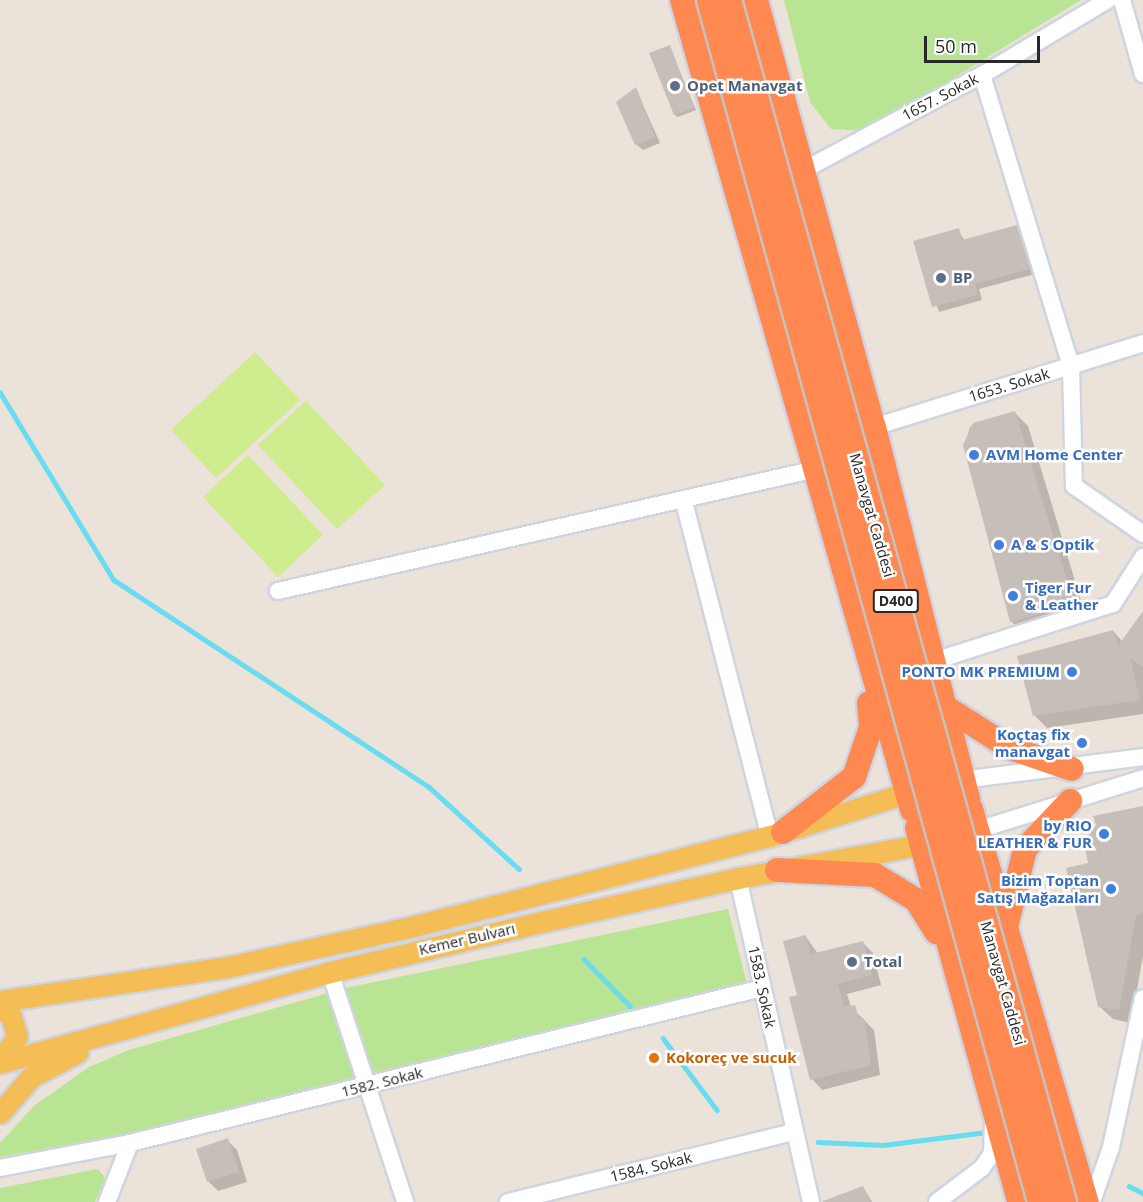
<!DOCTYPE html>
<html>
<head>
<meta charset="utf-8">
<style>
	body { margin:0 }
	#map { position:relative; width:1143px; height:1202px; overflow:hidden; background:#ebe2d9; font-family:"Open Sans",sans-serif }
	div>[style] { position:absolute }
	.green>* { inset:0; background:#b8e494 }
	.pitch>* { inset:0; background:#cfec8f }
	.shadow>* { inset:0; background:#0003 }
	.stream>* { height:4.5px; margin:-2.25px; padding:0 2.25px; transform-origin:2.25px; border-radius:2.25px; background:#68dcf1 }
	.building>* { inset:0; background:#c6bfb9 }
	.roads { filter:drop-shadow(2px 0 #cfd4e2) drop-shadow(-2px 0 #cfd4e2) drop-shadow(0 2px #cfd4e2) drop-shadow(0 -2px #cfd4e2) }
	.minor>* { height:16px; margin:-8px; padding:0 8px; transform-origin:8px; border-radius:8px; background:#fff }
	.major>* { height:21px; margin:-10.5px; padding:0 10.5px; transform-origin:10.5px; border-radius:10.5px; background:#f4bd56 }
	.highway>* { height:24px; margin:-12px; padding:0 12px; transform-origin:12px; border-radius:12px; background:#ff8951 }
	.bridges { filter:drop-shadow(2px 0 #c3c3c3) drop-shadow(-2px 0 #c3c3c3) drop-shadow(0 2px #c3c3c3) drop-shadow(0 -2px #c3c3c3) }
	.highway-bridge>* { height:24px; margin:-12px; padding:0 12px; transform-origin:12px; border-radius:12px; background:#ff8951 }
	.dots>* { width:16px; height:16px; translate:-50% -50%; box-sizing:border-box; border:3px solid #fff; border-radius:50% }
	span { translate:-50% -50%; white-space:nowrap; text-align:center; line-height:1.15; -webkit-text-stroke:5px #fff; paint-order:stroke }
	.shield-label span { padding:2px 4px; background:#fff; border:2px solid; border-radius:4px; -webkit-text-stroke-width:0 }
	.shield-label { font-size:14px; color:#282828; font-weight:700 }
	.service-label { font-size:15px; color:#4e5e75; font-weight:700 }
	.left { translate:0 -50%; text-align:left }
	.street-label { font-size:15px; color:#282828 }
	.shop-label { font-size:15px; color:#366cbe; font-weight:700 }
	.right { translate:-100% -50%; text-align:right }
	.food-label { font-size:15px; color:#c56008; font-weight:700 }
	.scale { position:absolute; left:924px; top:36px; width:116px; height:27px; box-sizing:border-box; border:3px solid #282828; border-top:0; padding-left:8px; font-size:18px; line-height:21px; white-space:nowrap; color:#282828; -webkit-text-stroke:4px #fff; paint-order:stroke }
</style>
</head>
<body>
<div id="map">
	<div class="green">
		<div style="clip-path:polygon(784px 0,1081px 0,867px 131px,831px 129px,810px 102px)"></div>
		<div style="clip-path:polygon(728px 909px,747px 984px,363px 1080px,128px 1134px,0 1157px,0 1143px,34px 1106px,89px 1067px,129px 1050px,346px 988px)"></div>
		<div style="clip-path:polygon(98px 1169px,105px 1178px,95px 1202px,0 1202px,0 1188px)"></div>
	</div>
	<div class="pitch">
		<div style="clip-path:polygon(255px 352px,300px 400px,216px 478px,171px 430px)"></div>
		<div style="clip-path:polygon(306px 401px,385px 485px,337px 529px,258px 445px)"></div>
		<div style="clip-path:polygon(248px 455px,323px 535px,278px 577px,203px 497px)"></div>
	</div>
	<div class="shadow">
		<div style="clip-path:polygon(669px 47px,696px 110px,678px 117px,675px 115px)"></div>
		<div style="clip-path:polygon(636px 89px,660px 143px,643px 150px,636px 144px)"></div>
		<div style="clip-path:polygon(1016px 226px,1035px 274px,979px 289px,982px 300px,939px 312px,915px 242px,958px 230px,965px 241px)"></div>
		<div style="clip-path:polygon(1015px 413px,1028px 426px,1086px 617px,1024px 634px,1011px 621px,965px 445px,970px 427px)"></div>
		<div style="clip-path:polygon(1143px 618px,1143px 714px,1047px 728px,1034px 715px,1113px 631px,1123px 642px)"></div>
		<div style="clip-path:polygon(1143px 808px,1143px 956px,1131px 1023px,1113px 1019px,1099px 1006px,1090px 864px)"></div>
		<div style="clip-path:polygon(806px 937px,818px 954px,863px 943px,873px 953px,881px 985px,847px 994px,851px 1007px,874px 1030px,880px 1075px,822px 1090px,812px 1079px,798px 996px)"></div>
		<div style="clip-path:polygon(227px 1140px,237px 1150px,247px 1182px,218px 1191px,208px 1181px)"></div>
		<div style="clip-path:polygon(863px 1187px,872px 1202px,838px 1202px)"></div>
	</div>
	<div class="stream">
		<div style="left:0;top:392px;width:220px;rotate:58.8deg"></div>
		<div style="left:114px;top:580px;width:377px;rotate:33.3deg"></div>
		<div style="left:429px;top:787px;width:122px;rotate:42.3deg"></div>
		<div style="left:584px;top:959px;width:66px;rotate:45.6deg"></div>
		<div style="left:663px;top:1038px;width:90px;rotate:53.1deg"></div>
		<div style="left:818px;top:1142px;width:65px;rotate:2.6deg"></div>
		<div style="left:883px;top:1145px;width:104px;rotate:-7.2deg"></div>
		<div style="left:1129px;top:1186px;width:16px;rotate:27deg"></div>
	</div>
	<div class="building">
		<div style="clip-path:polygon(670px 45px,694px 108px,674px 115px,649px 53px)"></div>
		<div style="clip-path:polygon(636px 87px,655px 137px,635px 145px,616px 102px)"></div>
		<div style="clip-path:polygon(1017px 225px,1030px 269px,975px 284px,978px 295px,932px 307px,913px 241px,959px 228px,962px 240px)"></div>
		<div style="clip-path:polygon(1015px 411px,1074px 604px,1010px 622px,963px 445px,973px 423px)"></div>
		<div style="clip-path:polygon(1143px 611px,1143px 667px,1130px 658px,1140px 700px,1033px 716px,1017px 656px,1113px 630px,1118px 646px)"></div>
		<div style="clip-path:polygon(1143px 806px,1143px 913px,1136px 915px,1119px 1010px,1098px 1007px,1066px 868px,1088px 863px,1084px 843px,1096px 825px,1093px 816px)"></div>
		<div style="clip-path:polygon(806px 935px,811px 954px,863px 941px,872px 975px,838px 984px,844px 1007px,855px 1005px,859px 1019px,864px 1018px,871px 1065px,810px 1080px,789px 997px,797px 995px,783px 941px)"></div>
		<div style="clip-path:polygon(228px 1138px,239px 1172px,207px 1182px,196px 1149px)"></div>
		<div style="clip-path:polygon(863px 1186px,870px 1202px,823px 1202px,823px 1201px)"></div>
	</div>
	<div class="roads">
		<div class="minor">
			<div style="left:1122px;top:0;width:77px;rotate:74.2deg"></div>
			<div style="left:982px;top:75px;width:304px;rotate:73deg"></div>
			<div style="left:1071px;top:366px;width:120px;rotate:88.6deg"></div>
			<div style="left:1074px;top:486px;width:84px;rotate:34.8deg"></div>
			<div style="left:800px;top:172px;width:206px;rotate:-28.1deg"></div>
			<div style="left:982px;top:75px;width:147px;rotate:-30.8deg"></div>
			<div style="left:874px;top:427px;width:282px;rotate:-17.3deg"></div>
			<div style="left:684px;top:502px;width:345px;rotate:75.6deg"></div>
			<div style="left:278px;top:591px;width:548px;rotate:-12.77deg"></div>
			<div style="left:931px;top:662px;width:191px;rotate:-17.7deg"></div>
			<div style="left:1113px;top:604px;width:56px;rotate:-57.4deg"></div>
			<div style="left:954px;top:781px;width:191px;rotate:-7.2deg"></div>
			<div style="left:968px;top:833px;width:183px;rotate:-17.4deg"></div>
			<div style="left:738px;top:878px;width:332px;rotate:77.3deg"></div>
			<div style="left:330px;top:972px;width:242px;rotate:71.9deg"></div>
			<div style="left:0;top:1168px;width:132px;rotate:-10.9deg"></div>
			<div style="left:130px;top:1143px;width:651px;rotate:-13.78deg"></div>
			<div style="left:107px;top:1202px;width:63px;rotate:-68.7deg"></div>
			<div style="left:508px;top:1202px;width:293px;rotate:-13.8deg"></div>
			<div style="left:937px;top:1202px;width:56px;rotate:-37.1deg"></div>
			<div style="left:982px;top:1168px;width:18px;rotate:-56deg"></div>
			<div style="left:992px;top:1153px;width:26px;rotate:-88deg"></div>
			<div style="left:1092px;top:1202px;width:58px;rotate:-70.9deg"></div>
			<div style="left:1111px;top:1147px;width:152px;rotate:-77.9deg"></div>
		</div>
		<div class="major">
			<div style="left:0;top:1001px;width:231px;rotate:-8.5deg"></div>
			<div style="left:228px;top:967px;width:182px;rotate:-12.4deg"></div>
			<div style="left:406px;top:928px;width:375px;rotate:-14.2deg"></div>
			<div style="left:770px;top:836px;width:159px;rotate:-17.5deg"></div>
			<div style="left:0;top:1007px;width:14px;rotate:39deg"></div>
			<div style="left:11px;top:1016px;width:21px;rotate:73deg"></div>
			<div style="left:17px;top:1036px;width:31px;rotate:123deg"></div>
			<div style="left:0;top:1063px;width:342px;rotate:-15.4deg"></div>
			<div style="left:330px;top:972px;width:222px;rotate:-13.3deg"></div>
			<div style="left:546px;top:921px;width:197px;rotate:-12.6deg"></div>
			<div style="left:738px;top:878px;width:202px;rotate:-10.3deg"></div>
			<div style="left:0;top:1113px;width:48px;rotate:-49.3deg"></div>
			<div style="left:31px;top:1077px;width:53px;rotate:-28deg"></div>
		</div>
		<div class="highway">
			<div style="left:682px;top:0;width:842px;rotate:74.15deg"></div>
			<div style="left:756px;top:0;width:443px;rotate:74.6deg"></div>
			<div style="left:874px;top:427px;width:384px;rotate:75.8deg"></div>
			<div style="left:944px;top:706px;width:78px;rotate:32.5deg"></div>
			<div style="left:1010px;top:748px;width:65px;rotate:18.7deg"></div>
			<div style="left:971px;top:809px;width:410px;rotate:73.6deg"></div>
			<div style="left:917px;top:828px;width:388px;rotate:74.7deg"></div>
			<div style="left:783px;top:832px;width:90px;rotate:-37.8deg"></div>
			<div style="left:854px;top:777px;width:53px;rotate:-71.2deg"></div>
			<div style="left:871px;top:727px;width:24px;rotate:-95deg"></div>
			<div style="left:777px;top:870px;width:98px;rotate:2.9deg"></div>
			<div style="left:875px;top:875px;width:48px;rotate:31.4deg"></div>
			<div style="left:916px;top:900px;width:38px;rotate:58deg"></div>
			<div style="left:1007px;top:923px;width:76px;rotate:-76.3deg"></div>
			<div style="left:1025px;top:849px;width:66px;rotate:-46.8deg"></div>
		</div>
	</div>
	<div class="bridges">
		<div class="highway-bridge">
			<div style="left:709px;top:0;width:1247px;rotate:74.6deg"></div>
			<div style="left:729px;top:0;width:1248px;rotate:74.43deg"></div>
		</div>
	</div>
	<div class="dots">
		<div style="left:675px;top:86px;background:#5c6f8a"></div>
		<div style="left:941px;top:278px;background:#5c6f8a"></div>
		<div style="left:974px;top:455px;background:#3f7fe0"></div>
		<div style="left:999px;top:545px;background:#3f7fe0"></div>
		<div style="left:1013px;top:596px;background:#3f7fe0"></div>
		<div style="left:1072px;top:672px;background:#3f7fe0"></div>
		<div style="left:1082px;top:743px;background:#3f7fe0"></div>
		<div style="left:1104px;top:834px;background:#3f7fe0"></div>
		<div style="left:1111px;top:889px;background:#3f7fe0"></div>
		<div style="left:852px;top:962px;background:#5c6f8a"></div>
		<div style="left:654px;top:1058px;background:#e8710a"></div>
	</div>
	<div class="shield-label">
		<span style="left:896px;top:601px">D400</span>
	</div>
	<div class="service-label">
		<span class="left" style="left:687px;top:86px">Opet Manavgat</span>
		<span class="left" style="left:953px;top:278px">BP</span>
		<span class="left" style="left:864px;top:962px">Total</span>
	</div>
	<div class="street-label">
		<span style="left:940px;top:97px;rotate:-28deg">1657. Sokak</span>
		<span style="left:1009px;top:385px;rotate:-17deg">1653. Sokak</span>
		<span style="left:872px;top:515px;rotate:74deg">Manavgat Caddesi</span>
		<span style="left:467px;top:939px;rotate:-13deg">Kemer Bulvarı</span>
		<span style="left:1003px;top:983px;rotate:74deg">Manavgat Caddesi</span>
		<span style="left:762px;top:987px;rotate:78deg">1583. Sokak</span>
		<span style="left:382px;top:1082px;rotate:-14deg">1582. Sokak</span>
		<span style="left:651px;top:1167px;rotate:-14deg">1584. Sokak</span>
	</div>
	<div class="shop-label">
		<span class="left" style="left:986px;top:455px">AVM Home Center</span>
		<span class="left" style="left:1011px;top:545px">A &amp; S Optik</span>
		<span class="left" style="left:1025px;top:596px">Tiger Fur<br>&amp; Leather</span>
		<span class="right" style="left:1060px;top:672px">PONTO MK PREMIUM</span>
		<span class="right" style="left:1070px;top:743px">Koçtaş fix<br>manavgat</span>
		<span class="right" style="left:1092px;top:834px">by RIO<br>LEATHER &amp; FUR</span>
		<span class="right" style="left:1099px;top:889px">Bizim Toptan<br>Satış Mağazaları</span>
	</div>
	<div class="food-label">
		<span class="left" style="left:666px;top:1058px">Kokoreç ve sucuk</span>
	</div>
	<div class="scale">50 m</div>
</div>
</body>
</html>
